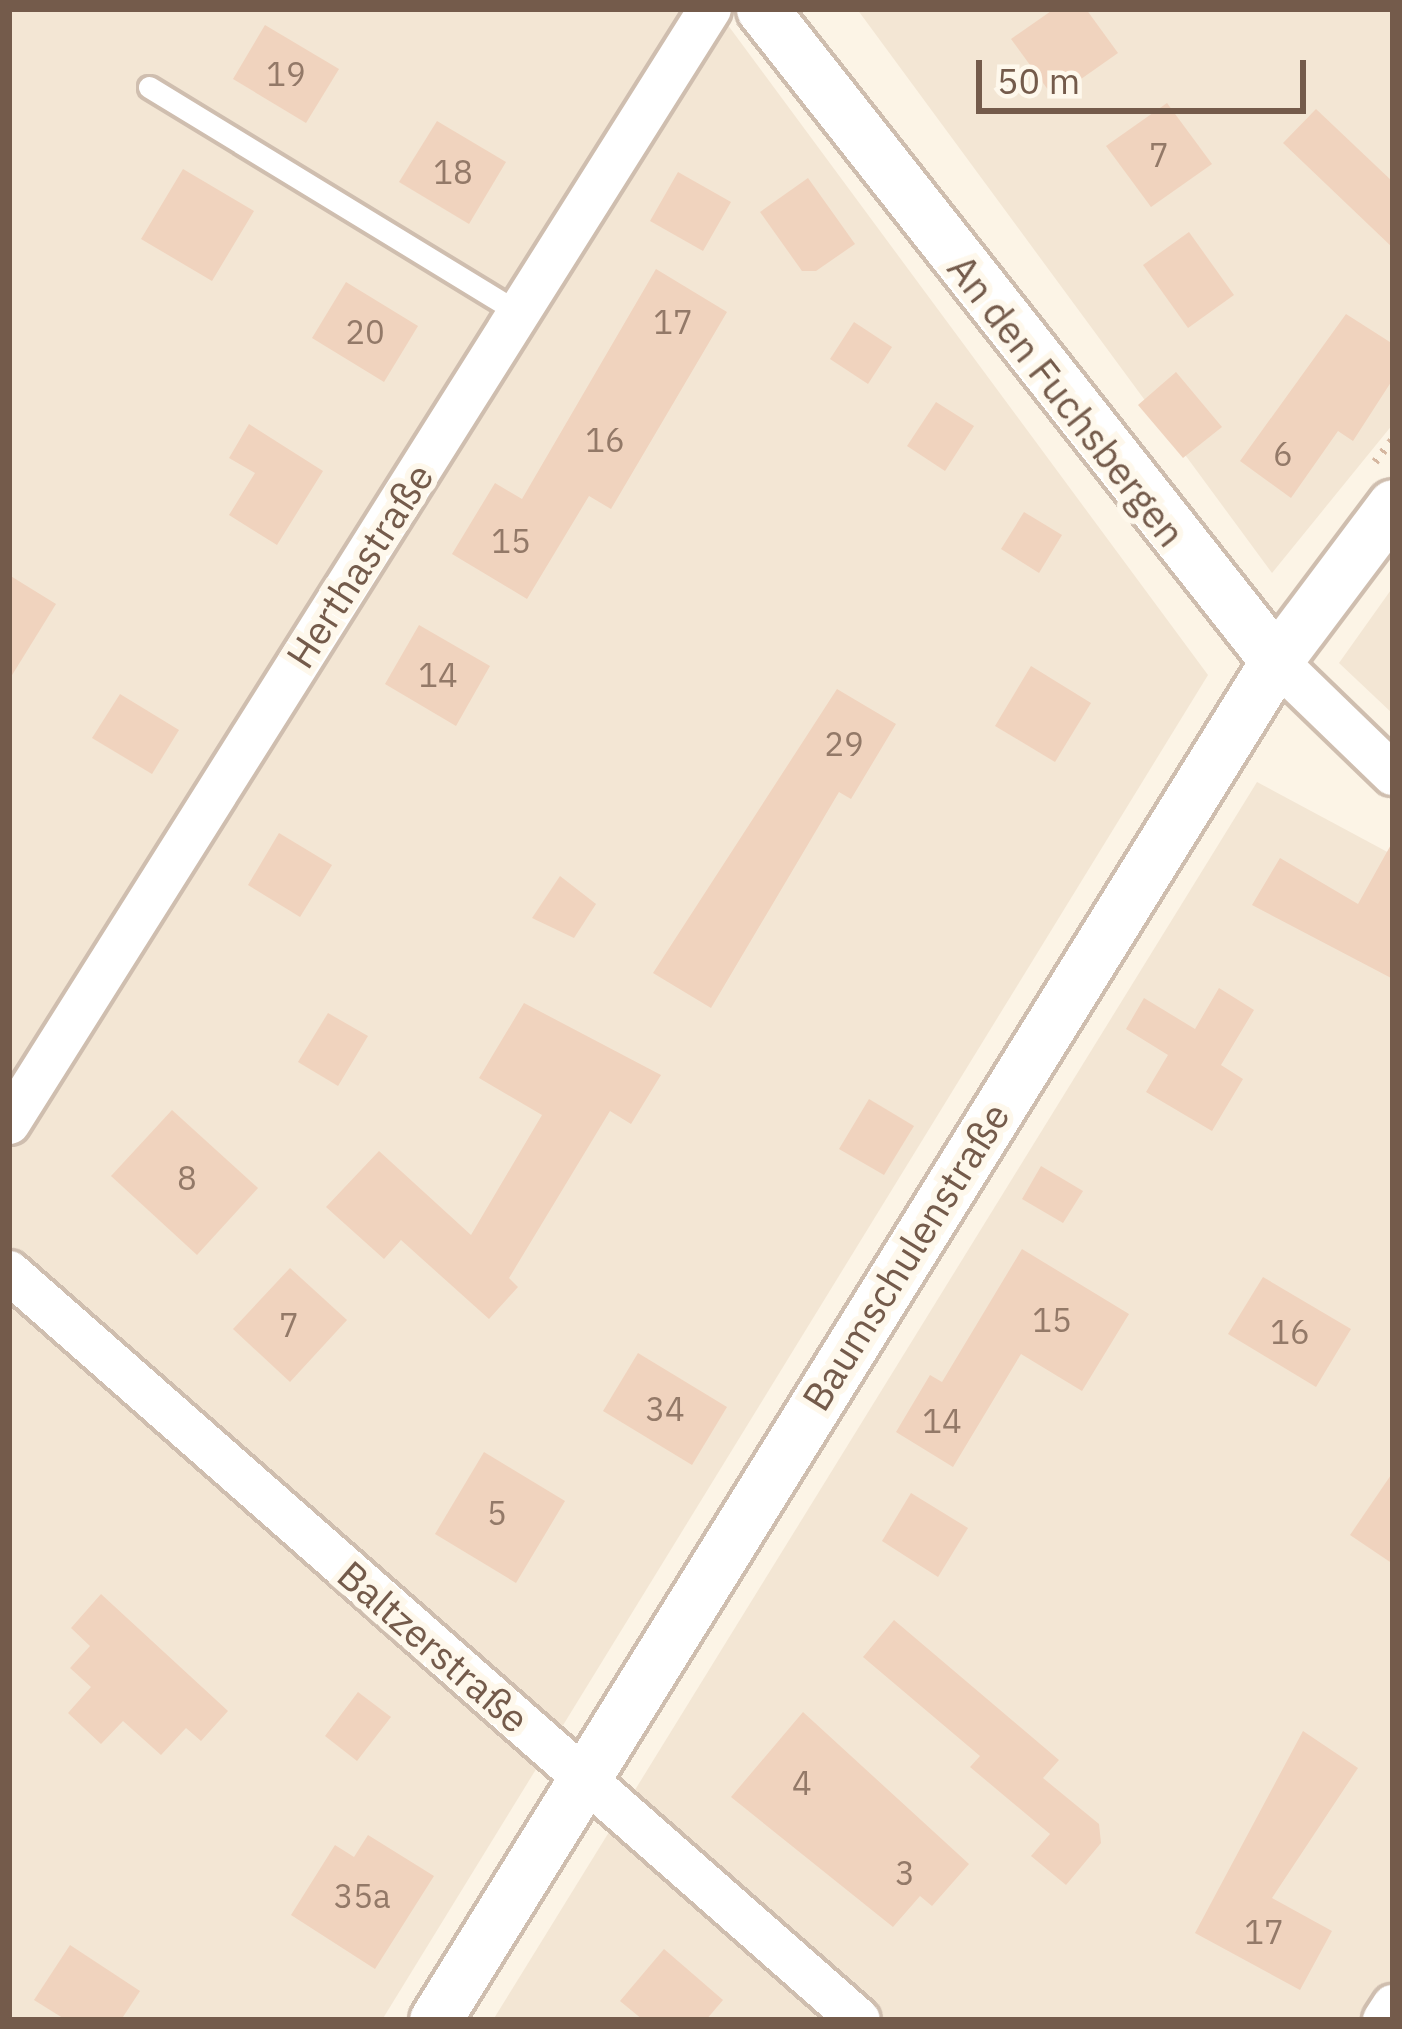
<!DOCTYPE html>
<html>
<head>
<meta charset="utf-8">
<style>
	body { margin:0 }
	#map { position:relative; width:1402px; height:2029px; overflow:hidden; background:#fcf4e6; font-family:"IBM Plex Sans",sans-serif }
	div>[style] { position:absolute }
	.residential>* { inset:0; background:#f3e6d4 }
	.building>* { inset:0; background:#f0d3be }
	.path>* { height:8px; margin-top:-4px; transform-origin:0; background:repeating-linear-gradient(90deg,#d5b7a1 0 3px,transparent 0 12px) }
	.roads { filter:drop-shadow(3px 0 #cfbeaf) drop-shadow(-3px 0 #cfbeaf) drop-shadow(0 3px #cfbeaf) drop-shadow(0 -3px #cfbeaf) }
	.service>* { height:21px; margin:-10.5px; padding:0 10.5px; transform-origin:10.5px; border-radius:10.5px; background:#fff }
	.minor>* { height:42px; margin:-21px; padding:0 21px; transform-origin:21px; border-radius:21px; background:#fff }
	.tertiary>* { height:51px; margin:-25.5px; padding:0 25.5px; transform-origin:25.5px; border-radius:25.5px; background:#fff }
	span { translate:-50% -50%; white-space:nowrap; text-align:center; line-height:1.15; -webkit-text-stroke:12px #fef8ec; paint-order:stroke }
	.number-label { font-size:33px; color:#937968 }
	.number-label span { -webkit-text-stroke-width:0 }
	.street-label { font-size:39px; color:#745b4b }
	.frame { position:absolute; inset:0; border:12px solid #745b4b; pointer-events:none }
	.scale { position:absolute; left:976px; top:60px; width:330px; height:54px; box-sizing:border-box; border:6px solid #745b4b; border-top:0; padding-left:15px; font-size:36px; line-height:42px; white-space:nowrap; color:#745b4b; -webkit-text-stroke:9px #fef8ec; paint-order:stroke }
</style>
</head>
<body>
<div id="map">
	<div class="residential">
		<div style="clip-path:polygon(9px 9px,716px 9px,1208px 675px,382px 2020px,9px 2020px)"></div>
		<div style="clip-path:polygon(857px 9px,1393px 9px,1393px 424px,1272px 573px)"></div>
		<div style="clip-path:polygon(1393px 587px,1393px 714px,1339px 663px)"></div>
		<div style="clip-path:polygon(1257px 782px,1393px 855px,1393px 2020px,493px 2020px)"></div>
	</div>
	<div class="building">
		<div style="clip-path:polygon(1054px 9px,1086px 9px,1118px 53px,1054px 98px,1011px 39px)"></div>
		<div style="clip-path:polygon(265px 25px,339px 69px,306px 123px,233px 79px)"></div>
		<div style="clip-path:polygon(1167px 103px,1212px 164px,1151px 207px,1106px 146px)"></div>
		<div style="clip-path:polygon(1316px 109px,1393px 182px,1393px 248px,1283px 143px)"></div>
		<div style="clip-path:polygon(437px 121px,506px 162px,469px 224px,399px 182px)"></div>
		<div style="clip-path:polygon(183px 169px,254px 211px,212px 281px,141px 239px)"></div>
		<div style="clip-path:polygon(678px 172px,731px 202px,703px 251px,650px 221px)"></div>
		<div style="clip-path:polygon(808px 178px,855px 244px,816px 271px,802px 271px,760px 212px)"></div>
		<div style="clip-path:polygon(1189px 232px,1234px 295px,1188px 328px,1143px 265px)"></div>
		<div style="clip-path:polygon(656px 269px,727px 312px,611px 509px,589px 496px,527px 599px,452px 554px,495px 483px,522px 499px)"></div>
		<div style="clip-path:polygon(346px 282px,418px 326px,384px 382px,312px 338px)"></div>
		<div style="clip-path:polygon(1346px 314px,1393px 344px,1393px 379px,1353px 441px,1338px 431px,1291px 498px,1240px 461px)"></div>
		<div style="clip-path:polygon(854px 322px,892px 347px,868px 384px,830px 359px)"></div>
		<div style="clip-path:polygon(1176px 372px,1222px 427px,1183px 458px,1138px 405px)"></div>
		<div style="clip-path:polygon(936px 402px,974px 426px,945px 471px,907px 446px)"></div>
		<div style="clip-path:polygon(249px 424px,323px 471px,277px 545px,229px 515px,255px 473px,229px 458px)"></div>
		<div style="clip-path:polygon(1024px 512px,1062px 535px,1039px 573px,1001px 549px)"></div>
		<div style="clip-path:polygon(9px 575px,56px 604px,9px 680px)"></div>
		<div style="clip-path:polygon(419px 625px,490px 666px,456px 726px,385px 684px)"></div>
		<div style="clip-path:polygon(1031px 666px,1091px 703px,1055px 762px,995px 726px)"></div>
		<div style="clip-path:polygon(837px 689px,896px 724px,851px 799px,839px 792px,711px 1008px,653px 973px)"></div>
		<div style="clip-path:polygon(120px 694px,179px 730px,152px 774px,92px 738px)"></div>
		<div style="clip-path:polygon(279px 833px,332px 865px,300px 917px,248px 885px)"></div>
		<div style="clip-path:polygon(1393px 841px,1393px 979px,1252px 905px,1280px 858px,1358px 904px)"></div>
		<div style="clip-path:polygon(560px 876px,596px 904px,574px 938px,532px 918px)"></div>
		<div style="clip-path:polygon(1219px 988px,1254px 1010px,1221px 1065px,1243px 1079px,1212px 1131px,1146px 1092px,1168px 1055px,1126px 1029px,1144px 998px,1195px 1029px)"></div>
		<div style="clip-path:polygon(524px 1003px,661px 1075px,631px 1124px,610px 1111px,509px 1278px,518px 1287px,489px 1319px,401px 1240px,384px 1259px,326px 1207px,379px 1151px,471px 1235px,542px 1115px,479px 1078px)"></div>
		<div style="clip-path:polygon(328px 1013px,368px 1036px,338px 1086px,298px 1062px)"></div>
		<div style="clip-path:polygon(869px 1099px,914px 1126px,884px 1175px,839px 1149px)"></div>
		<div style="clip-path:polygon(172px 1110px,258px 1188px,197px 1255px,111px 1176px)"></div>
		<div style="clip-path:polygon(1041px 1166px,1083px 1191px,1063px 1223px,1022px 1199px)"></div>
		<div style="clip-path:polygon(1022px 1249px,1129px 1314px,1082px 1391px,1021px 1354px,953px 1467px,896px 1432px,930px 1375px,942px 1382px)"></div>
		<div style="clip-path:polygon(290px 1268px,347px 1320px,290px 1382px,233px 1329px)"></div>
		<div style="clip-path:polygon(1263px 1277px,1351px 1329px,1316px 1387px,1228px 1334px)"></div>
		<div style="clip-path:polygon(638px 1353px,727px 1407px,692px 1465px,603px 1411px)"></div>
		<div style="clip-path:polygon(484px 1452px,565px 1501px,516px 1583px,435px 1534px)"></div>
		<div style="clip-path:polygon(1393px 1472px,1393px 1564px,1350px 1535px)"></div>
		<div style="clip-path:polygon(911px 1493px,968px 1528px,938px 1577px,882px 1541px)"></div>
		<div style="clip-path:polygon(101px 1594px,228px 1711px,201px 1741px,186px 1728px,161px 1755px,123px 1721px,101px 1744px,68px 1713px,91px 1687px,70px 1668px,90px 1646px,71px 1628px)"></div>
		<div style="clip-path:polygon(894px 1620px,1059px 1760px,1043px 1778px,1099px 1824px,1101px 1843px,1066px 1885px,1031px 1856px,1050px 1834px,970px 1767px,980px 1756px,863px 1657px)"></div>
		<div style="clip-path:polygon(358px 1692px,391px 1717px,357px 1761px,325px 1736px)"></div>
		<div style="clip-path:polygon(803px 1712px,969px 1864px,932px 1906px,920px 1896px,893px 1927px,731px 1797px)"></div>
		<div style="clip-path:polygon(1303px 1731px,1358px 1768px,1272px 1898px,1332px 1931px,1300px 1990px,1195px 1933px)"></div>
		<div style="clip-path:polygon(368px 1835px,434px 1876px,375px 1969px,291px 1915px,335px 1845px,354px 1857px)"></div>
		<div style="clip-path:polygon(70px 1945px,140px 1991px,121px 2020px,66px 2020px,34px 2000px)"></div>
		<div style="clip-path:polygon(664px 1949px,723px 2000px,706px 2020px,643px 2020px,620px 2001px)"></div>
	</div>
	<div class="path">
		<div style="left:1375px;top:462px;width:29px;rotate:-52deg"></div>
	</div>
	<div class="roads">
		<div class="service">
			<div style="left:149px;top:87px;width:436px;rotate:31.4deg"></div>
		</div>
		<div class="minor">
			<div style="left:1276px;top:661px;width:163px;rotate:44deg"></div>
			<div style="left:9px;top:1123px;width:1316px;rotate:-57.82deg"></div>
			<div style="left:9px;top:1272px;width:1132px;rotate:41.35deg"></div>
			<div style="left:1384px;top:2020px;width:17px;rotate:-57deg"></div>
		</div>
		<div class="tertiary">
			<div style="left:762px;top:9px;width:830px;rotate:51.75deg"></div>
			<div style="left:435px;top:2020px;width:1598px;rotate:-58.25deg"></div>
			<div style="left:1276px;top:661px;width:195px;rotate:-53.1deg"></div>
		</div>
	</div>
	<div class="number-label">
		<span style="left:286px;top:74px">19</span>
		<span style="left:1159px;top:155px">7</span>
		<span style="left:453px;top:172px">18</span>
		<span style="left:673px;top:322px">17</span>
		<span style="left:365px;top:332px">20</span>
		<span style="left:605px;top:440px">16</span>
		<span style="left:1283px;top:454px">6</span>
		<span style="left:511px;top:541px">15</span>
		<span style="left:438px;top:675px">14</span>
		<span style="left:844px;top:744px">29</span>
		<span style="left:187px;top:1178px">8</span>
		<span style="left:1052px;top:1320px">15</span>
		<span style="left:289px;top:1325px">7</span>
		<span style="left:1290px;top:1332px">16</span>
		<span style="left:665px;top:1409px">34</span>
		<span style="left:942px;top:1421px">14</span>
		<span style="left:497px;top:1513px">5</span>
		<span style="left:802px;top:1783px">4</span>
		<span style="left:905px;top:1873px">3</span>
		<span style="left:362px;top:1896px">35a</span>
		<span style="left:1264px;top:1932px">17</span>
	</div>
	<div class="street-label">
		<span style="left:1066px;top:401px;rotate:52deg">An den Fuchsbergen</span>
		<span style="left:360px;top:566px;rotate:-57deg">Herthastraße</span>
		<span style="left:906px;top:1257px;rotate:-58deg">Baumschulenstraße</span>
		<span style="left:433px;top:1647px;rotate:41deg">Baltzerstraße</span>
	</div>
	<div class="frame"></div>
	<div class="scale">50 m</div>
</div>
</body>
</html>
